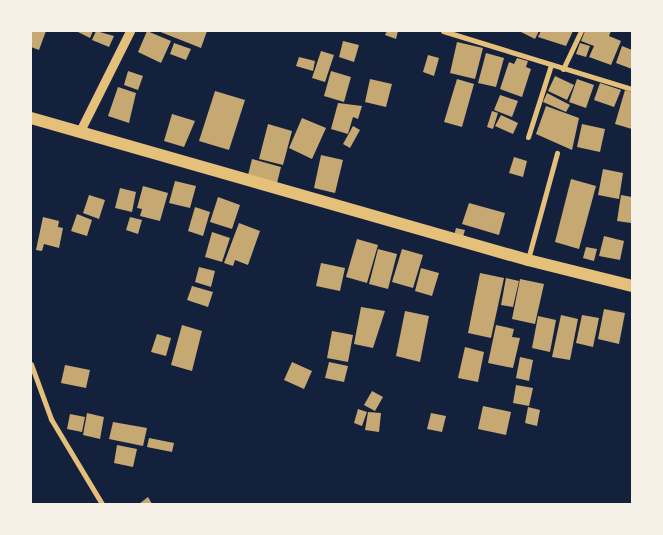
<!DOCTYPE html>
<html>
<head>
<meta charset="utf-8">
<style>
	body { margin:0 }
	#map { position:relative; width:663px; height:535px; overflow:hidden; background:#14213d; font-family:Karla,sans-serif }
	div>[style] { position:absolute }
	.building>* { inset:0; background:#c6a872 }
	.minor>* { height:5px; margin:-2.5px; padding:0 2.5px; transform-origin:2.5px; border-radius:2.5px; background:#e5c07b }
	.tertiary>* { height:9px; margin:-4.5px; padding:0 4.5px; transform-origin:4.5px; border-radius:4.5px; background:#e5c07b }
	.primary>* { height:12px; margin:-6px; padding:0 6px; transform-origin:6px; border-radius:6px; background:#e5c07b }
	span { translate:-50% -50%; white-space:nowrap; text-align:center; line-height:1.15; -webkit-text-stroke:4px #f6f1e7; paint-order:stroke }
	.frame { position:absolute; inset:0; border:32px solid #f6f1e7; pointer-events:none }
</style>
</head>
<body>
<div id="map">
	<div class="building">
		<div style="clip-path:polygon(31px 31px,46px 31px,39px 50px,31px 47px)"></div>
		<div style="clip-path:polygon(76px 31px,93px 31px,90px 38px)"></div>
		<div style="clip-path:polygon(96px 31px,114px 36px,109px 47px,92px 40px)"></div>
		<div style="clip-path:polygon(147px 31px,171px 41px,161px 63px,138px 52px)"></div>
		<div style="clip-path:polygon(158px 31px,207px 31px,201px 48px)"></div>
		<div style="clip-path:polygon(387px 31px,398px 31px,396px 39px,385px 35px)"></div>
		<div style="clip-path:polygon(519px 31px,539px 31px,535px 39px)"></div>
		<div style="clip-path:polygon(541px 31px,573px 31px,566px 46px,538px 37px)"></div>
		<div style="clip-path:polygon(585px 31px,611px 31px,609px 36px,621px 41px,611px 65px,589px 57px,594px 46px,581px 41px)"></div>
		<div style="clip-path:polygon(343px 41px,359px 45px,354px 62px,339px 57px)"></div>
		<div style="clip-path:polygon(457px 42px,483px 48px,475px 79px,450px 73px)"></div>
		<div style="clip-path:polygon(174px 43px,191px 49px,186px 60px,170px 54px)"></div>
		<div style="clip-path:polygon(580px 43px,590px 46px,586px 57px,576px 54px)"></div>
		<div style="clip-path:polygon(622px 46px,632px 50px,632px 69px,616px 63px)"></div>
		<div style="clip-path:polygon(321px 51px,334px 55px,325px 82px,312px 78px)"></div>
		<div style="clip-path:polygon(486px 53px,504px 58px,496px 87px,478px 83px)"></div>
		<div style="clip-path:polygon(428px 55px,439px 58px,434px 76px,423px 72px)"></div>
		<div style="clip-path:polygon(299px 57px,315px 61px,313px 71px,296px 66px)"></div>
		<div style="clip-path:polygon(517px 58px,528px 61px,526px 67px,531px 69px,522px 97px,500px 89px,509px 62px,514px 64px)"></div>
		<div style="clip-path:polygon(128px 71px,143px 76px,138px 90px,124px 85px)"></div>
		<div style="clip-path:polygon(331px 71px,351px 77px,344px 102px,324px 96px)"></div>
		<div style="clip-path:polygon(555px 76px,574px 85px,567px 100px,548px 91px)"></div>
		<div style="clip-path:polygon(370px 79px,392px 84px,386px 107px,365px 102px)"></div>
		<div style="clip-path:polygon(457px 79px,474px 84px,462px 127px,444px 122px)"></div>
		<div style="clip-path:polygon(577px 79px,594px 85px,586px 108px,569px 102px)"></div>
		<div style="clip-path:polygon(600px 83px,621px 90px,614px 107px,594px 100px)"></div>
		<div style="clip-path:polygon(118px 87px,136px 93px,129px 123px,108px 116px)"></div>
		<div style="clip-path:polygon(625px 90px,632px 92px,632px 129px,615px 124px)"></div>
		<div style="clip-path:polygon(215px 91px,245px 100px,229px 150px,199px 141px)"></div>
		<div style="clip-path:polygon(547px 93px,570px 105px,566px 112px,543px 102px)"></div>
		<div style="clip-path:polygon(500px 95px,518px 101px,512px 117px,494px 110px)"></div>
		<div style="clip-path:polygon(338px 103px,362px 106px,358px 119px,353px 117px,348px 134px,331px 129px)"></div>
		<div style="clip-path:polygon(546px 106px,579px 118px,572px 150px,536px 134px)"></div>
		<div style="clip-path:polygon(492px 111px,498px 113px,493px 129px,487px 127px)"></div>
		<div style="clip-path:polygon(172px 114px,195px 121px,184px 147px,164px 141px)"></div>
		<div style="clip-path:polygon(501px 115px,518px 123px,513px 134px,495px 126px)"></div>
		<div style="clip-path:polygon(302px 118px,326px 128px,312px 159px,289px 148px)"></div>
		<div style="clip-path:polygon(268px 124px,292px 131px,283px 165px,259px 159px)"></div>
		<div style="clip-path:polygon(582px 124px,605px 129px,600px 152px,577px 147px)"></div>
		<div style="clip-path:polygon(353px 126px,360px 130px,350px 148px,343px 144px)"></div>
		<div style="clip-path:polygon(321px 155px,343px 160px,335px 193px,314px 188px)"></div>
		<div style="clip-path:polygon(514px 157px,527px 161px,523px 177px,509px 173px)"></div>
		<div style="clip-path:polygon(252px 159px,281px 167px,276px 187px,247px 179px)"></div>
		<div style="clip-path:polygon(603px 169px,623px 173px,619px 199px,598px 195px)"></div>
		<div style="clip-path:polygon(571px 179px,596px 186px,579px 249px,555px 242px)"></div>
		<div style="clip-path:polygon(175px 181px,196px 186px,190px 208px,169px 203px)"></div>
		<div style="clip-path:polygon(143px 186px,168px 193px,160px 221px,140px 216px,142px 209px,137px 208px)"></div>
		<div style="clip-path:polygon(120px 188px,136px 192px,132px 212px,115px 208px)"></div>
		<div style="clip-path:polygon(89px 195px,105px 200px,99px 219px,83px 213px)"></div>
		<div style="clip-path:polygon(621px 195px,632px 197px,631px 223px,617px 221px)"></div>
		<div style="clip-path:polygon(218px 197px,240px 205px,232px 229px,210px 222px)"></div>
		<div style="clip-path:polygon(469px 203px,505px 213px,499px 235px,462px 224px)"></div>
		<div style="clip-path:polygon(195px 207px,210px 212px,203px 236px,188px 231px)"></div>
		<div style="clip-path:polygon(77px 214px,92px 220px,87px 236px,71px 231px)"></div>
		<div style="clip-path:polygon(43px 217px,59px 221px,58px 227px,63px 228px,59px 248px,44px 244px,42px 251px,36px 250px)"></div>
		<div style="clip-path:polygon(130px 217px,142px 220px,138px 234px,126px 230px)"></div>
		<div style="clip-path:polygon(239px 223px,260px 231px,248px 265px,235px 260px,233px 266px,224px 263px)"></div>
		<div style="clip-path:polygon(456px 228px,465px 230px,463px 237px,454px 236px)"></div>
		<div style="clip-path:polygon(212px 232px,230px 238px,222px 262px,205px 257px)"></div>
		<div style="clip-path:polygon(604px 236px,624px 241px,620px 260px,599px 256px)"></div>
		<div style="clip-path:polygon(357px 239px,378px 245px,367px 283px,346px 277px)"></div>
		<div style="clip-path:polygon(586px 247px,597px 249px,594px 261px,583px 258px)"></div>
		<div style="clip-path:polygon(378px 249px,397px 254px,388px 289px,369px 284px)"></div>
		<div style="clip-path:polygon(402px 249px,423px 255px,413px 288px,392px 282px)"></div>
		<div style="clip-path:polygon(321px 263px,345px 268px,340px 291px,316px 286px)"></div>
		<div style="clip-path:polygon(199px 267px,215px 271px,211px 287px,195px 282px)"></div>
		<div style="clip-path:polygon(421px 268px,439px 273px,432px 296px,415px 291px)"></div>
		<div style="clip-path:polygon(480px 273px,504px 278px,491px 338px,468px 333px)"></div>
		<div style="clip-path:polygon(506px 278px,519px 281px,513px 307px,501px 305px)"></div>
		<div style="clip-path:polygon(520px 279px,544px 284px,535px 324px,512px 319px)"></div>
		<div style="clip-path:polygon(192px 286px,213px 292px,208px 307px,187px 300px)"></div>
		<div style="clip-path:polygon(361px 307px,385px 311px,373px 348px,354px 344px)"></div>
		<div style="clip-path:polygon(604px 309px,625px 313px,619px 344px,598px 339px)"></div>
		<div style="clip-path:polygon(405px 311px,429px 316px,420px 362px,396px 356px)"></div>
		<div style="clip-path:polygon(561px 315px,578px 319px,570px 360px,552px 357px)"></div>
		<div style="clip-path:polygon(582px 315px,599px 318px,593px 347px,576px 343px)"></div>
		<div style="clip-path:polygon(538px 316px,556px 320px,550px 352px,532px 348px)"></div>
		<div style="clip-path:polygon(182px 325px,202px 331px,192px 371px,171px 365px)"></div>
		<div style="clip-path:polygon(496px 325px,514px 329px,512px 337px,520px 338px,513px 368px,488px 363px)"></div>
		<div style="clip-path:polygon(332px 331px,353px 335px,348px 362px,327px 358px)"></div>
		<div style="clip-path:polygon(157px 334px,171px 338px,166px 356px,151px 352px)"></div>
		<div style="clip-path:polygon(465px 347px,484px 352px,478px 382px,458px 378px)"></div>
		<div style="clip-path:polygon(520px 357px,533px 360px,529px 381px,516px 378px)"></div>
		<div style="clip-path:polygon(292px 362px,312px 371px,304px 389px,284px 380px)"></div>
		<div style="clip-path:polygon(329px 362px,348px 366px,344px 382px,325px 378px)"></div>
		<div style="clip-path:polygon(65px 365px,90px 370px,86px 388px,61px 383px)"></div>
		<div style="clip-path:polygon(516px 385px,533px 388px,529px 406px,513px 403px)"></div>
		<div style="clip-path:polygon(372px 391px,383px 397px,375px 411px,364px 405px)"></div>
		<div style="clip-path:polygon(483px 406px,511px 412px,506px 435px,478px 429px)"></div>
		<div style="clip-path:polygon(528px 407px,540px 410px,537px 426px,525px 423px)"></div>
		<div style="clip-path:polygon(358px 409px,367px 412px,362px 426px,354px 423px)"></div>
		<div style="clip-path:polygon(368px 412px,381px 413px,379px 432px,365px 430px)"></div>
		<div style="clip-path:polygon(87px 413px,104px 417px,100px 439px,83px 435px)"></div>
		<div style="clip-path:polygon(431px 413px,446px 416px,442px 432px,427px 429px)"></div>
		<div style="clip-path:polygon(70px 414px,85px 417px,82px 432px,67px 429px)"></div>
		<div style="clip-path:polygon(113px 422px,147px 428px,143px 446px,109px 439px)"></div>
		<div style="clip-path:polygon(149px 438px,174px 443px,172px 452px,147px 447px)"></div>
		<div style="clip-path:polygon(117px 445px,137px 449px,133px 467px,114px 463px)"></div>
		<div style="clip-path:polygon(148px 497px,152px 504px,139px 504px)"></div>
	</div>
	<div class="minor">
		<div style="left:443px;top:31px;width:198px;rotate:17.1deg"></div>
		<div style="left:563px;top:69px;width:42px;rotate:-64.7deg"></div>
		<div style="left:528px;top:137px;width:76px;rotate:-72.3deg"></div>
		<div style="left:528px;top:259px;width:110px;rotate:-74.7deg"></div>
		<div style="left:31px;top:364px;width:59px;rotate:70deg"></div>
		<div style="left:51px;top:419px;width:99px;rotate:59deg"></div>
	</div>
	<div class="tertiary">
		<div style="left:80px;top:131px;width:112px;rotate:-63.4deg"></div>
	</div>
	<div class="primary">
		<div style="left:31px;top:118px;width:517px;rotate:15.95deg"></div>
		<div style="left:528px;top:260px;width:107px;rotate:14deg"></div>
	</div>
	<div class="frame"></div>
</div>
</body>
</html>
